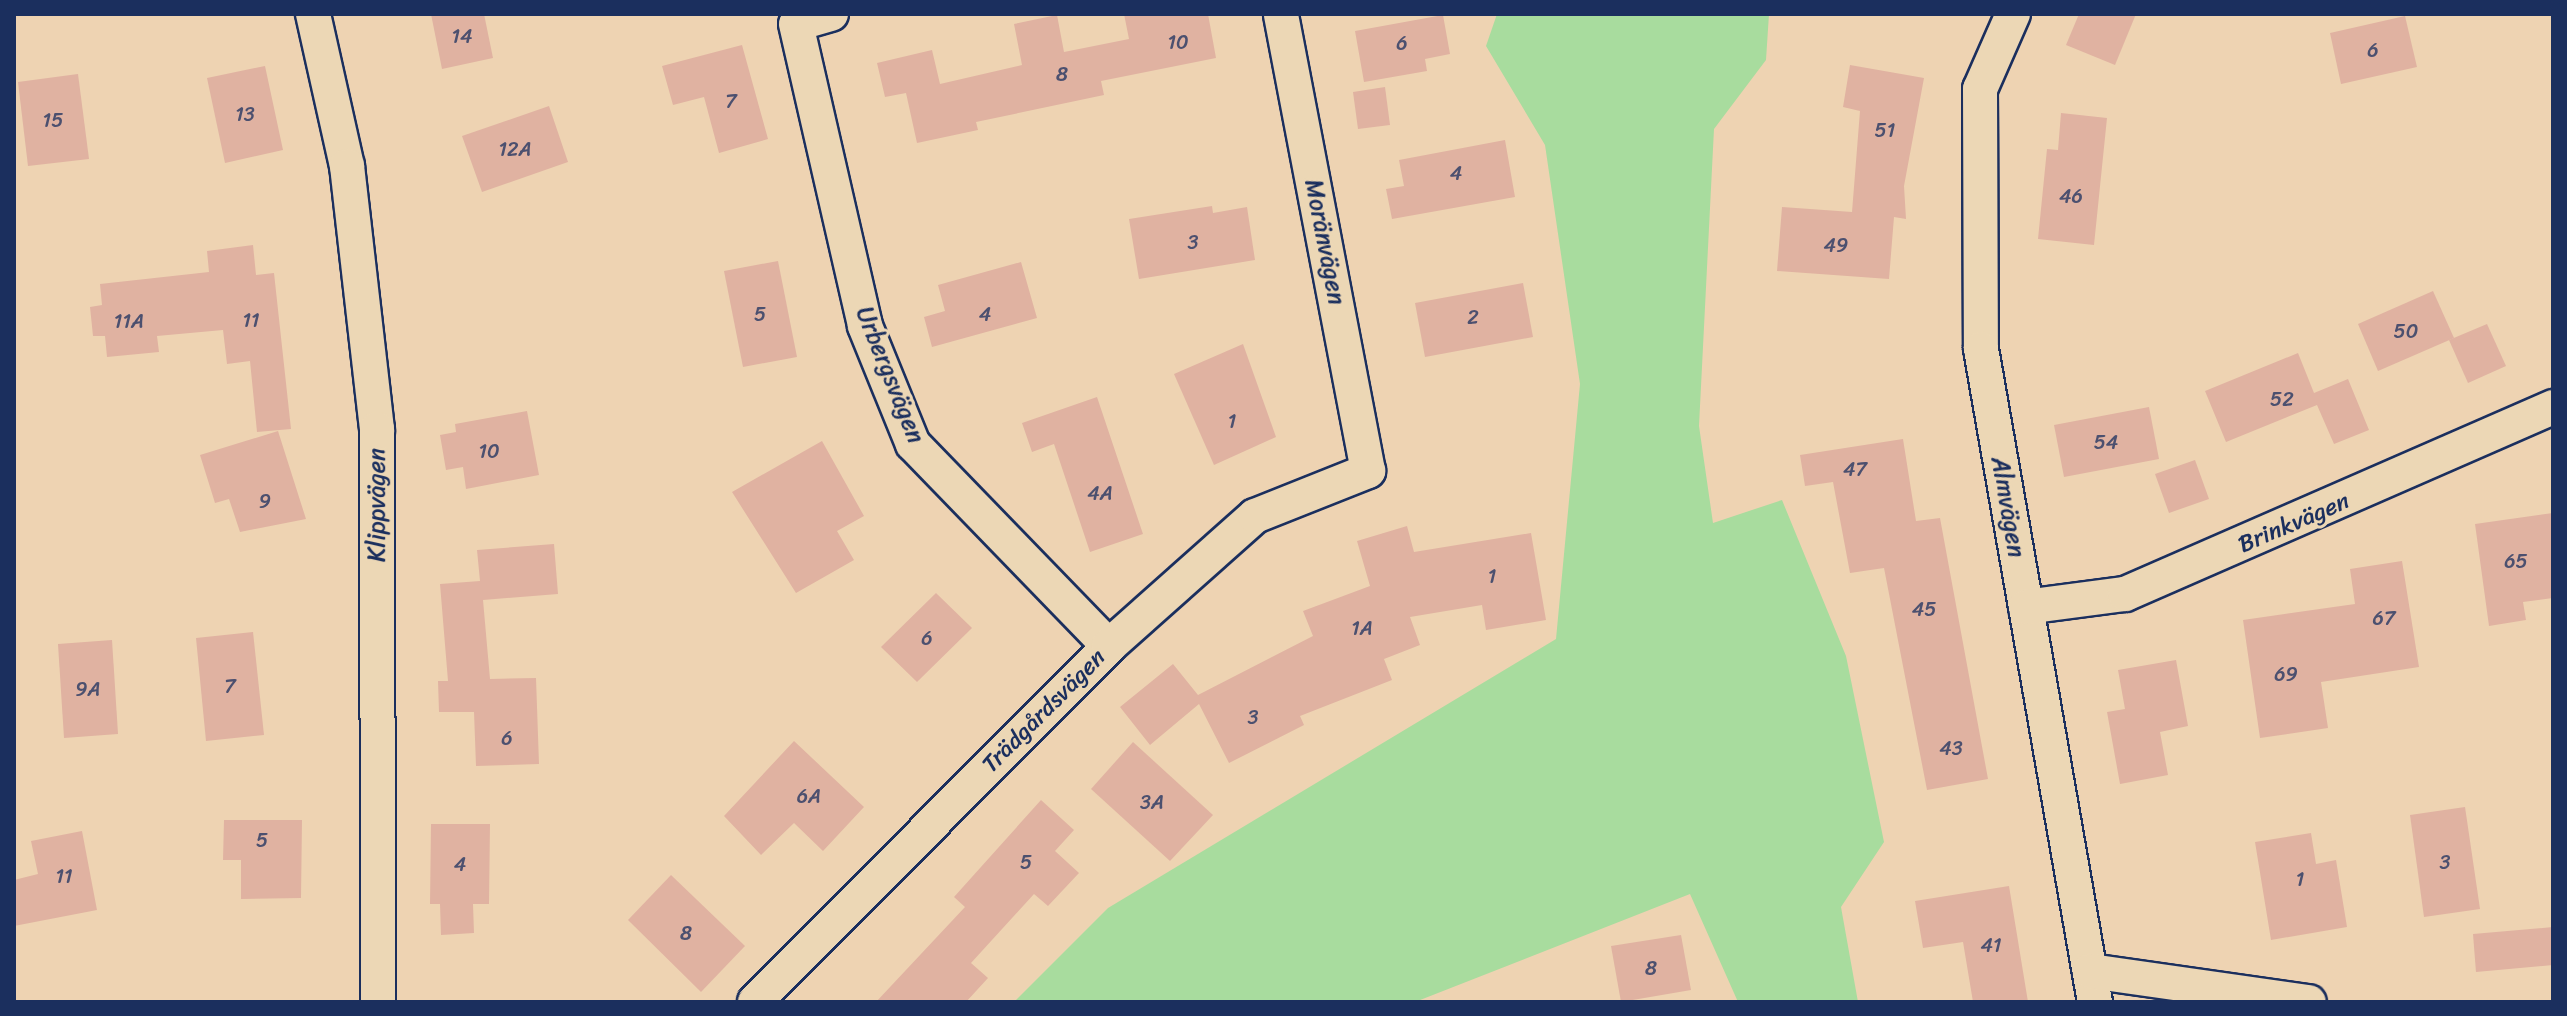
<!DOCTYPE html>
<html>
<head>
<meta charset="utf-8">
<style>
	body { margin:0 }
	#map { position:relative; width:2567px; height:1016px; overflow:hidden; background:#eed3b2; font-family:Sriracha,sans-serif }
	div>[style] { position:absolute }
	.green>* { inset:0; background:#a8dc9e }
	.building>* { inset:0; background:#e0b2a1 }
	.roads { filter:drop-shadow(2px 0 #1b2f5e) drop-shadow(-2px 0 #1b2f5e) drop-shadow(0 2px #1b2f5e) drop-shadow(0 -2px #1b2f5e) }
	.street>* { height:34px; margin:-17px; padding:0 17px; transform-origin:17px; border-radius:17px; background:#ecd7b5 }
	span { translate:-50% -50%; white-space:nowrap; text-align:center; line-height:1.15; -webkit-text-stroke:6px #ecd7b5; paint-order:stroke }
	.number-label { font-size:20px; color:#4c506f }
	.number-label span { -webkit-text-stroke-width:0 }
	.street-label { font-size:24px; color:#1b2f5e }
	.frame { position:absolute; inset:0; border:16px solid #1b2f5e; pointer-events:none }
</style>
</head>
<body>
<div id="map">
	<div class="green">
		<div style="clip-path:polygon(1497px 14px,1769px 14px,1766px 60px,1714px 129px,1699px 426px,1713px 523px,1782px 500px,1846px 656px,1884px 842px,1841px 907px,1858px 1002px,1738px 1002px,1690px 894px,1415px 1002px,1014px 1002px,1108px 908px,1556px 639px,1580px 384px,1545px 145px,1486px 46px)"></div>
	</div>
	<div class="building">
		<div style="clip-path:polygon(431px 14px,484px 14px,493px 58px,442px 69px)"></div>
		<div style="clip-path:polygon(1124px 14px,1208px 14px,1216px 58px,1101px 81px,1104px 95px,976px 122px,978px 130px,917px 143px,906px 93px,885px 97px,877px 63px,932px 50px,940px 84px,1022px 65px,1014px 24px,1057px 15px,1064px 52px,1129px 39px)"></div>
		<div style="clip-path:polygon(2079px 14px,2136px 14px,2115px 65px,2066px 45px)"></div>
		<div style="clip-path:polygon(1443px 15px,1450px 54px,1425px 59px,1427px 71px,1364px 82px,1355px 31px)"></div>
		<div style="clip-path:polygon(2405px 16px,2417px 67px,2341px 84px,2330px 33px)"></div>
		<div style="clip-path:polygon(742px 45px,768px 139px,719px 153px,704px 97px,673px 105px,662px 66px)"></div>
		<div style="clip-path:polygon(1850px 65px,1924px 78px,1904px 186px,1906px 219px,1894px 217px,1889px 279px,1777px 271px,1782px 207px,1852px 212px,1860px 111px,1843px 107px)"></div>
		<div style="clip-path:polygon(265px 66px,283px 150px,225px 163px,207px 78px)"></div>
		<div style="clip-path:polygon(78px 74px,89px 159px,28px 166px,18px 82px)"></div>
		<div style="clip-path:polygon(1385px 87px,1390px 125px,1358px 129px,1353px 92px)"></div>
		<div style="clip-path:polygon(549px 106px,568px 162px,482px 192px,462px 136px)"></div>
		<div style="clip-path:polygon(2061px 113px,2107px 118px,2094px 245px,2038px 239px,2047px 149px,2058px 150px)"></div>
		<div style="clip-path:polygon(1505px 140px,1515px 197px,1392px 219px,1386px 189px,1404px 186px,1399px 160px)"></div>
		<div style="clip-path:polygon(1212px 206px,1213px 213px,1247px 207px,1255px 260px,1139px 279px,1129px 219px)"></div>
		<div style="clip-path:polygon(253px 245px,256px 275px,274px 273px,291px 429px,257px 432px,250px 361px,227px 364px,223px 330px,157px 336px,159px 352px,107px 357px,105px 336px,93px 336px,90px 307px,102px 305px,100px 284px,209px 272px,207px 251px)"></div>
		<div style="clip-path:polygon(778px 261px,797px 357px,743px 367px,724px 271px)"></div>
		<div style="clip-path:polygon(1021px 262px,1037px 318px,932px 347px,924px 317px,945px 311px,938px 285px)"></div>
		<div style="clip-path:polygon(1523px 283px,1533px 337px,1425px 357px,1415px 303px)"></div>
		<div style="clip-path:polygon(2433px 291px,2454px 338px,2378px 371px,2358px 324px)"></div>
		<div style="clip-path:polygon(2487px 324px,2506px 366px,2468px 383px,2449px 340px)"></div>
		<div style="clip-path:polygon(1243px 344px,1276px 437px,1214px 465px,1174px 374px)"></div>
		<div style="clip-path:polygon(2298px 353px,2314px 393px,2348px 379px,2369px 430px,2334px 444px,2317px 405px,2226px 442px,2205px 391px)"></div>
		<div style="clip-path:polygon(1097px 397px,1143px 534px,1090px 552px,1054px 444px,1032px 452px,1022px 423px)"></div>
		<div style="clip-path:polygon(2149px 407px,2159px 459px,2064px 477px,2054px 425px)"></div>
		<div style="clip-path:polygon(527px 411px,539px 475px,466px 489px,463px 467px,446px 470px,440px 435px,456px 432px,455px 424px)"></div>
		<div style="clip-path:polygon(278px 431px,306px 519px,240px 532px,229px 499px,215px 503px,200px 455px)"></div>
		<div style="clip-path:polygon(1903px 439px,1916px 521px,1940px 518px,1988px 779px,1927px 790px,1884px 568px,1850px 573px,1833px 482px,1805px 486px,1800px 455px)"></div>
		<div style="clip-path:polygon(822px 441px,864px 516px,837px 531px,854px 560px,796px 593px,732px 492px)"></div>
		<div style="clip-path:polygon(2195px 460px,2209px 499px,2169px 513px,2155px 474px)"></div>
		<div style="clip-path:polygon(2553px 513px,2553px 598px,2523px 602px,2526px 620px,2489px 626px,2475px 524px)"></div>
		<div style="clip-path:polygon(1407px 526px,1414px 552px,1531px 533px,1546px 620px,1486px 630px,1482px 605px,1410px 617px,1420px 645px,1384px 659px,1392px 680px,1300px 716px,1304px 725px,1229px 763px,1199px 704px,1150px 745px,1120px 707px,1173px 664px,1198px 695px,1313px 636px,1303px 611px,1370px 586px,1357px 541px)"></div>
		<div style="clip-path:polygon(554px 544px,558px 594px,483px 600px,490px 679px,536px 678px,539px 764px,476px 766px,474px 712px,439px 712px,438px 681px,448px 681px,440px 584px,480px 581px,477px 550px)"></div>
		<div style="clip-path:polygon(2402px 561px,2419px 667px,2321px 682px,2328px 728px,2260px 738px,2243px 620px,2355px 604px,2350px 569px)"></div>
		<div style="clip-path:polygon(936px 593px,972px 628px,917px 682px,881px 647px)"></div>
		<div style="clip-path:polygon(253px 632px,264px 735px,206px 741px,196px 638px)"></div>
		<div style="clip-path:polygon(112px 640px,118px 734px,64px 738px,58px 644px)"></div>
		<div style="clip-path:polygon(2176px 660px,2188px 726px,2160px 732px,2168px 775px,2120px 784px,2107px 712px,2125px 709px,2118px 670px)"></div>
		<div style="clip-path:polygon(794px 741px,864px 807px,823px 851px,794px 823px,761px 855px,724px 816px)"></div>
		<div style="clip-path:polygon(1133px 742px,1213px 815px,1170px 861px,1091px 789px)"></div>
		<div style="clip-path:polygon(1041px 800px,1074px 830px,1055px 851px,1079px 873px,1048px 906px,1034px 894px,971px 963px,988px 978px,966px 1002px,876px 1002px,965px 907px,954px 897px)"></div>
		<div style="clip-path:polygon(2465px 807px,2480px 909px,2424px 917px,2410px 815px)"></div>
		<div style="clip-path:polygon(224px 820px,302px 820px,301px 898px,241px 899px,241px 860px,223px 860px)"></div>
		<div style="clip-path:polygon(431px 824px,490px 824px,489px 904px,473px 904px,474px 933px,441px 935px,440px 904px,430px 904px)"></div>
		<div style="clip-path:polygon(82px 831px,97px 910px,14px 926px,14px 880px,38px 874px,31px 841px)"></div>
		<div style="clip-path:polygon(2311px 833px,2316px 864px,2336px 860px,2347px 927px,2271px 940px,2255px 842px)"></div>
		<div style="clip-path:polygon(671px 875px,745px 946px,701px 992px,628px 920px)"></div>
		<div style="clip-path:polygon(2009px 886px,2028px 1002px,1973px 1002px,1963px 942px,1923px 948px,1915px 901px)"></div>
		<div style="clip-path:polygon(2553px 927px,2553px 965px,2476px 972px,2473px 934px)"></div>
		<div style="clip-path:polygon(1681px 935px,1691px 990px,1621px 1002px,1611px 946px)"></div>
	</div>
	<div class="roads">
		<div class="street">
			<div style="left:313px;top:14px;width:156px;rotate:77.4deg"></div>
			<div style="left:347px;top:166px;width:265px;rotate:83.5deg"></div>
			<div style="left:377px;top:429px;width:573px;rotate:89.9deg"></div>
			<div style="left:831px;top:14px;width:36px;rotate:164deg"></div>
			<div style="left:796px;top:24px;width:310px;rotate:77.1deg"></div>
			<div style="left:865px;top:326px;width:127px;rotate:67.9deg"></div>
			<div style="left:913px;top:444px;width:281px;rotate:45.9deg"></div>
			<div style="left:2013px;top:14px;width:82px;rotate:113.7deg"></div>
			<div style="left:1980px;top:89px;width:260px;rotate:89.8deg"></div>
			<div style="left:1981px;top:349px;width:663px;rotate:80.1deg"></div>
			<div style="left:2026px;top:607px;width:100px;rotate:-7.5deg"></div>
			<div style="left:2125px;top:594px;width:467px;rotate:-23.6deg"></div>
			<div style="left:2090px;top:971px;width:221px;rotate:8.1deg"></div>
			<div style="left:755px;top:1002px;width:502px;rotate:-45.16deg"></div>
			<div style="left:1109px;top:646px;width:195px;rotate:-41.7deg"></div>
			<div style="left:1255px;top:516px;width:122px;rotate:-21.7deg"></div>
			<div style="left:1368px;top:471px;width:465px;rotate:-100.8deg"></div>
		</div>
	</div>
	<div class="number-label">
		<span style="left:462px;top:36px">14</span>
		<span style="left:1178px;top:42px">10</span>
		<span style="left:1402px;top:43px">6</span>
		<span style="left:2373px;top:50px">6</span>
		<span style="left:1062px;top:74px">8</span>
		<span style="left:731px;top:101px">7</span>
		<span style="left:245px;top:114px">13</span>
		<span style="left:53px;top:120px">15</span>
		<span style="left:1885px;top:130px">51</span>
		<span style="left:515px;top:149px">12A</span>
		<span style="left:1456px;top:173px">4</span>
		<span style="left:2071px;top:196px">46</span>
		<span style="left:1193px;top:242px">3</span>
		<span style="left:1836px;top:245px">49</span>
		<span style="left:760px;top:314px">5</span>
		<span style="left:985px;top:314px">4</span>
		<span style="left:1473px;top:317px">2</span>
		<span style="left:251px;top:320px">11</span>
		<span style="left:129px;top:321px">11A</span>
		<span style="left:2406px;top:331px">50</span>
		<span style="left:2282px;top:399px">52</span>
		<span style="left:1232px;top:421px">1</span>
		<span style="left:2106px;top:442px">54</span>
		<span style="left:489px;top:451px">10</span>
		<span style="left:1855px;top:469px">47</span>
		<span style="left:1100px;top:493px">4A</span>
		<span style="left:265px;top:501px">9</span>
		<span style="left:2516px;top:561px">65</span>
		<span style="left:1492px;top:576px">1</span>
		<span style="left:1924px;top:609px">45</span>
		<span style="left:2384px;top:618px">67</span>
		<span style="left:1362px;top:628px">1A</span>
		<span style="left:927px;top:638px">6</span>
		<span style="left:2286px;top:674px">69</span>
		<span style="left:230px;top:686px">7</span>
		<span style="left:88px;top:689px">9A</span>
		<span style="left:1253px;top:717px">3</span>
		<span style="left:507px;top:738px">6</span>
		<span style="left:1951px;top:748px">43</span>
		<span style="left:809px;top:796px">6A</span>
		<span style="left:1152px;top:802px">3A</span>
		<span style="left:262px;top:840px">5</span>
		<span style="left:1026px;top:862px">5</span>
		<span style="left:2445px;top:862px">3</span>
		<span style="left:460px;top:864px">4</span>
		<span style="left:64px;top:876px">11</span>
		<span style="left:2300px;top:879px">1</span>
		<span style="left:686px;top:933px">8</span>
		<span style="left:1991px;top:945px">41</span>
		<span style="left:1651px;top:968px">8</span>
	</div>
	<div class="street-label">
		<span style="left:1325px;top:242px;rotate:79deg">Moränvägen</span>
		<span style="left:890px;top:375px;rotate:68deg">Urbergsvägen</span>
		<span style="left:377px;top:505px;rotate:-90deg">Klippvägen</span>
		<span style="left:2008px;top:507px;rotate:80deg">Almvägen</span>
		<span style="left:2294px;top:523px;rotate:-23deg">Brinkvägen</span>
		<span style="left:1044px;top:711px;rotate:-45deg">Trädgårdsvägen</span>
	</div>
	<div class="frame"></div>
</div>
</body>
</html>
